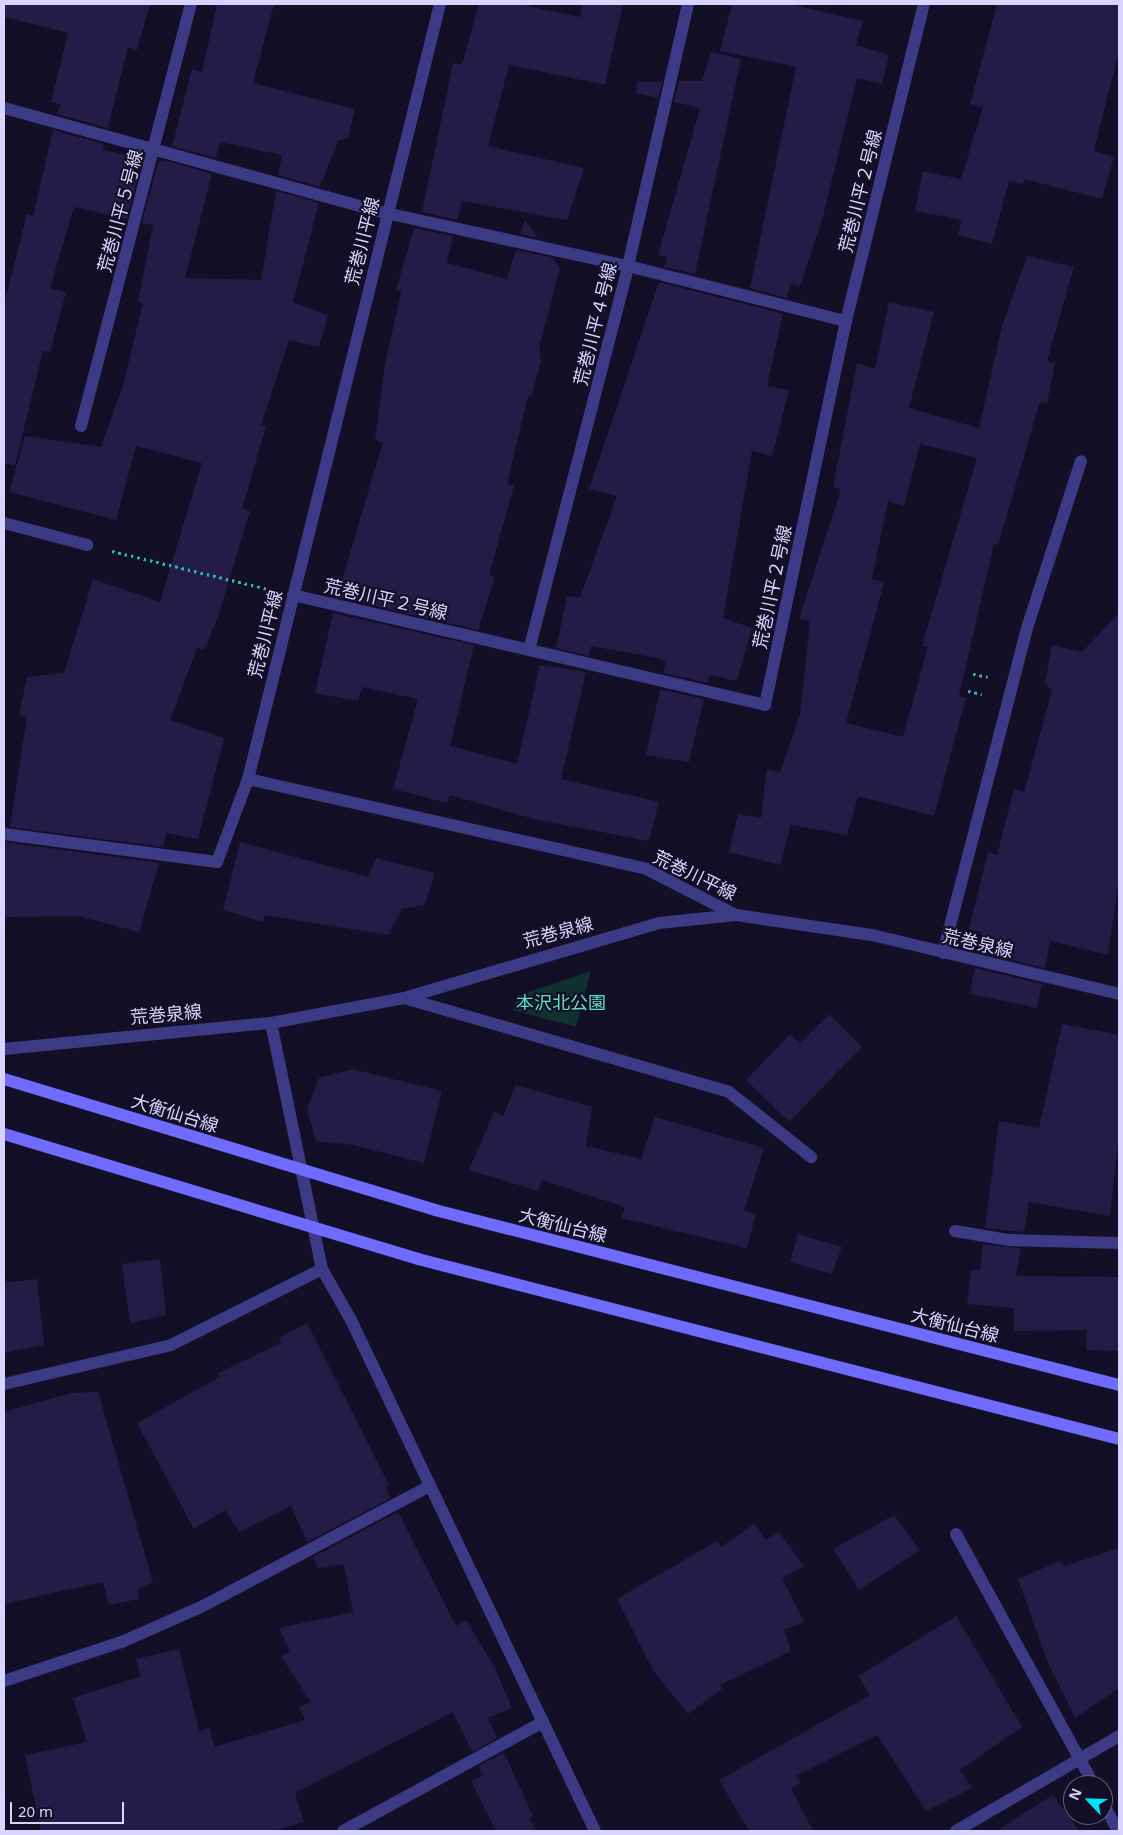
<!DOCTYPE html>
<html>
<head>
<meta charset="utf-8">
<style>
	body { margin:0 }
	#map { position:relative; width:1123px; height:1835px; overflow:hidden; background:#130f26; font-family:"Noto Sans","Noto Sans JP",sans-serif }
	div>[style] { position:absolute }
	.green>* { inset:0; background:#12302f }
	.building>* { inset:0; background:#241b47 }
	.path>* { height:3px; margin-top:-1.5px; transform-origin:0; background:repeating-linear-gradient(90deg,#2fb8b0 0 2.5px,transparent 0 6.5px) }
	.service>* { height:12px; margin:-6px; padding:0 6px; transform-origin:6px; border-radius:6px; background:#3d3a85 }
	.minor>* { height:12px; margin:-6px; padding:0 6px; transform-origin:6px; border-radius:6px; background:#3d3a85 }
	.tertiary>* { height:12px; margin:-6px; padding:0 6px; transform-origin:6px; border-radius:6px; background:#3d3a85 }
	.secondary>* { height:12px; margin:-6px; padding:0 6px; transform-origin:6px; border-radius:6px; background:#6f6bff }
	.secondary-bridge>* { height:12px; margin:-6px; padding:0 6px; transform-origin:6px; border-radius:6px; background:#6f6bff }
	span { translate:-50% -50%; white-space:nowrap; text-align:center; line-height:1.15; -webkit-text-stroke:4px #130f26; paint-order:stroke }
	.street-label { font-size:18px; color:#d9d4ff }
	.park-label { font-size:18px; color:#5fe0c0 }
	.frame { position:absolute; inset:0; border:5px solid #d9d4ff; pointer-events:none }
	.north { position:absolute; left:1063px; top:1775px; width:50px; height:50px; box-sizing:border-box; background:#130f26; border:1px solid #625e7d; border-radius:50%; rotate:294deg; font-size:14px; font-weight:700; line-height:20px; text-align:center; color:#d9d4ff }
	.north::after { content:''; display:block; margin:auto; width:18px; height:22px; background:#00e5ff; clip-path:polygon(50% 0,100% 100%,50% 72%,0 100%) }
	.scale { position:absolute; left:10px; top:1802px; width:114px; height:22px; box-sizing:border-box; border:2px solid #d9d4ff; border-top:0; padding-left:6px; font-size:15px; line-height:18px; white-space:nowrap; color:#d9d4ff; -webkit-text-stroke:4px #130f26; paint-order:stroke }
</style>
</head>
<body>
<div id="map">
	<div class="green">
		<div style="clip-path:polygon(591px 971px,576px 1027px,513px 1010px,517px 996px)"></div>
	</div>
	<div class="building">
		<div style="clip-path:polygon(4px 4px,150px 4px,137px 50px,128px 47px,108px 128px,57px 114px,60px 104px,51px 102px,68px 33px,4px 17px)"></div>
		<div style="clip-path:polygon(217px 4px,274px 4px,253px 83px,355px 109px,348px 138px,338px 141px,320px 187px,278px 175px,282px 155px,220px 142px,216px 158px,172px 146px,192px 69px,202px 72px)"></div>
		<div style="clip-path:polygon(479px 4px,518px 4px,580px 17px,582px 4px,623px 4px,605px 85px,509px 65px,488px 146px,584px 168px,567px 220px,462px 201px,457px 220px,422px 212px,453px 63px,462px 65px)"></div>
		<div style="clip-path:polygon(732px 4px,789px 4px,863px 21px,856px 45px,889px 55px,882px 84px,857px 78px,823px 216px,800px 286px,790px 284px,787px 298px,750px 288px,796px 67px,720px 51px)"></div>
		<div style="clip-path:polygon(997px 4px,1119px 4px,1119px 51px,1094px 151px,1114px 157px,1102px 199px,1024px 179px,1023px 184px,1009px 181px,992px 244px,958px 235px,962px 220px,915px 211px,923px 171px,961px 179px,983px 107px,970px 104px)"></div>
		<div style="clip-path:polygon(711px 52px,741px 59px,695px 274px,664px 267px,667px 257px,658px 255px,700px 108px,674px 102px,679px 81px,702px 81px)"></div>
		<div style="clip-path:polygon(638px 82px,662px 82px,658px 98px,636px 93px)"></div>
		<div style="clip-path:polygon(53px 130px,104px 144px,103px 150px,142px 158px,127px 219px,74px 207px,50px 288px,66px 292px,50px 352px,43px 351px,15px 465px,4px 464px,4px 304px,27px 214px,33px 216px)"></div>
		<div style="clip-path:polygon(168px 161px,212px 174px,185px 278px,261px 280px,276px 191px,319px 203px,293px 302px,328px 315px,319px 347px,289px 340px,261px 425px,266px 427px,242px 509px,250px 511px,218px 617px,204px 650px,197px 648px,170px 720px,224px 738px,198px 839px,167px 833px,163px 847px,10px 827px,27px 716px,19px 715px,27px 677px,64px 673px,93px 579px,160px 602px,202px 463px,136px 446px,116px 520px,9px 492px,25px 436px,101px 447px,124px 382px,143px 303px,138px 301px,153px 225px,142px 223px,158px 162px)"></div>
		<div style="clip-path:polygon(525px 220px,538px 238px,520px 234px)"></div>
		<div style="clip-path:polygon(414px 228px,453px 236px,447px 263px,507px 279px,516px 250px,553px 258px,560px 268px,539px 347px,541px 362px,531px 396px,528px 396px,507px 484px,514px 486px,489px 575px,495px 577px,478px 630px,337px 597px,383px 442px,375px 440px,385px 364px,401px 292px,396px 290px)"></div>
		<div style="clip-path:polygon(evenodd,1027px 256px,1074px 267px,1047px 361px,1055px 363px,1047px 403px,1040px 402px,998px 545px,994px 544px,959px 696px,966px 698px,934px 816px,858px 796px,847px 835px,791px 825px,780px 865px,729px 852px,738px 814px,761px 818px,767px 769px,780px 772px,800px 715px,810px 621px,799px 619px,841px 489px,833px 487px,857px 363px,875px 369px,889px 302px,934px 312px,909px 408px,979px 428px,1002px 326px,1027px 256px,920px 444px,977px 458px,922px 646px,928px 646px,903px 737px,846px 723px,884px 583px,872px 579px,888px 501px,904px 506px,920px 444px)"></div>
		<div style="clip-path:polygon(659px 282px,783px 314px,767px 386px,789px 390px,772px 456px,752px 451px,723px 618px,752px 628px,737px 681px,709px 675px,708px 683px,663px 673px,666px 662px,657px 658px,591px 646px,589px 656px,556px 648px,567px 596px,580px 598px,617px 496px,589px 489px)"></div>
		<div style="clip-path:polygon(333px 613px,474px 645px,450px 746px,517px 764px,540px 665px,586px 672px,561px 779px,659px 802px,649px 841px,534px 819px,450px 795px,447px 803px,393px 789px,418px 699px,362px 687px,358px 701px,315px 693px)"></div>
		<div style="clip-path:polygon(1119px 613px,1119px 879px,1108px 955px,1050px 941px,1045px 968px,978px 952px,981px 932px,969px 929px,988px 852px,997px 855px,1014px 789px,1024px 792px,1052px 691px,1045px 683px,1052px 645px,1082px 652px)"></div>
		<div style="clip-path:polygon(660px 689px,704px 699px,689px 762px,646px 755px)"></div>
		<div style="clip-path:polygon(4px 842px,159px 863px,139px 932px,78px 916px,4px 917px)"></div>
		<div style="clip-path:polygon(240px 842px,368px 877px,376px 858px,435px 873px,425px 905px,402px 909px,388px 935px,265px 915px,263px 922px,223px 910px)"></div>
		<div style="clip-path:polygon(975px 968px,1042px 984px,1037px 1008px,970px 994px)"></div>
		<div style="clip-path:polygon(829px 1014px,862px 1047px,789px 1122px,746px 1080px,790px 1034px,800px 1044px)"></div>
		<div style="clip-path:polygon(1062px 1024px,1119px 1035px,1119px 1136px,1110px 1216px,1029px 1202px,1024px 1232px,985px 1228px,999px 1121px,1039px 1128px)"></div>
		<div style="clip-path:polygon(352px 1069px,442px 1091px,424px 1163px,353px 1145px,316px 1141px,307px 1109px,319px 1078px)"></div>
		<div style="clip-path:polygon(516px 1085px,592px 1107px,586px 1146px,641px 1159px,655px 1117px,764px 1148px,744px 1211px,756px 1214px,747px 1248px,621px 1218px,625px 1207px,542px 1180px,538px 1191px,469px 1170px,494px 1112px,503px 1116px)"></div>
		<div style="clip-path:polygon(798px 1234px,842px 1247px,832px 1274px,790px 1262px)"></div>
		<div style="clip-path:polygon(983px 1244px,1021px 1248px,1016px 1276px,1119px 1277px,1119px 1351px,1086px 1350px,1087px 1330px,1014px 1331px,1014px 1308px,967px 1304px,971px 1270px,980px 1270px)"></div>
		<div style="clip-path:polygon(160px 1259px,166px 1315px,130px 1323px,122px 1264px)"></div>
		<div style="clip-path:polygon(37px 1279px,44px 1345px,4px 1353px,4px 1283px)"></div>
		<div style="clip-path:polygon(307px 1323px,389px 1485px,385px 1487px,391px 1498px,307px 1542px,291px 1506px,239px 1532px,225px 1510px,194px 1529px,137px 1423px,220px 1377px,218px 1373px,281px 1343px,279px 1338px)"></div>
		<div style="clip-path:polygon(98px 1392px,153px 1582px,138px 1589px,139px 1599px,109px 1605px,103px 1582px,4px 1604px,4px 1412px,71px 1393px)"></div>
		<div style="clip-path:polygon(398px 1512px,456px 1626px,466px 1620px,494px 1666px,512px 1708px,488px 1718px,497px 1738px,472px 1752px,453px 1712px,295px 1793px,304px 1822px,272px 1831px,41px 1831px,25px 1755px,87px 1742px,73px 1698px,141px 1676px,136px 1659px,179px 1649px,199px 1731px,210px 1728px,214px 1747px,305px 1720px,299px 1707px,311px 1702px,281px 1656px,290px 1652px,279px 1628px,353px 1612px,344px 1564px,318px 1568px,313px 1557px)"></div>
		<div style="clip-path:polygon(894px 1515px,920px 1550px,859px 1590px,833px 1549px)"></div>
		<div style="clip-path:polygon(754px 1524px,766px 1540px,779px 1532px,804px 1566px,782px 1578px,804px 1622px,784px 1630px,791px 1651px,720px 1685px,722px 1689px,688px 1714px,653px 1670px,617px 1599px,717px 1541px,721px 1547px)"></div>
		<div style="clip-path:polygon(1119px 1548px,1119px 1688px,1075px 1718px,1048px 1663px,1018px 1579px,1060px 1561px,1064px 1566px)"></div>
		<div style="clip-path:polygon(956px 1616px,1022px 1727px,960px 1770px,972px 1788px,926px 1811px,877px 1735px,796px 1776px,801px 1783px,791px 1788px,813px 1831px,749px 1831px,719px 1780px,870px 1695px,858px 1676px)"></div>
		<div style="clip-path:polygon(504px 1753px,533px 1816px,529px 1818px,537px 1831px,496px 1831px,471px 1781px,483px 1776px,479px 1766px)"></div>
		<div style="clip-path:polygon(1053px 1795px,1079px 1831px,996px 1831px)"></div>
	</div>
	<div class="path">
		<div style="left:112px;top:551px;width:161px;rotate:13.7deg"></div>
		<div style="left:973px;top:674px;width:15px;rotate:11deg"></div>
		<div style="left:968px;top:691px;width:14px;rotate:12deg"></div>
	</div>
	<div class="service">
		<div style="left:943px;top:953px;width:339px;rotate:-75.5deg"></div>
		<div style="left:1028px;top:625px;width:172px;rotate:-72.1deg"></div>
		<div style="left:404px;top:998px;width:338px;rotate:16.1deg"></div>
		<div style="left:729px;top:1092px;width:105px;rotate:38.4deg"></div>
		<div style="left:271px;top:1023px;width:251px;rotate:78.3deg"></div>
		<div style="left:322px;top:1269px;width:59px;rotate:60.4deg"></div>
		<div style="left:351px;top:1320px;width:566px;rotate:64.48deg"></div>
		<div style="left:955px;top:1231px;width:55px;rotate:9.5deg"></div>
		<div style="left:1009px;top:1240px;width:110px;rotate:1.6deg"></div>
		<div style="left:4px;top:1384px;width:171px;rotate:-13.1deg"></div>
		<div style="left:171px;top:1345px;width:169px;rotate:-26.7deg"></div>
		<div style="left:956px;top:1534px;width:286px;rotate:61.2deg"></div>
		<div style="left:4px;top:1681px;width:126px;rotate:-18.4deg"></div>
		<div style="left:124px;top:1641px;width:86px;rotate:-23.9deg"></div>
		<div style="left:203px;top:1606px;width:257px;rotate:-27.9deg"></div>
		<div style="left:1103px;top:1803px;width:32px;rotate:62deg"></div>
		<div style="left:343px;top:1831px;width:228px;rotate:-28.6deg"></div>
		<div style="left:956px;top:1831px;width:189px;rotate:-30.2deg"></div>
	</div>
	<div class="minor">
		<div style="left:4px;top:108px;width:396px;rotate:15.4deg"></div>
		<div style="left:386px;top:213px;width:248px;rotate:12.4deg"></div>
		<div style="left:628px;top:266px;width:225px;rotate:14.2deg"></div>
		<div style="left:81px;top:426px;width:436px;rotate:-75.4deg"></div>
		<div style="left:4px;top:523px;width:86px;rotate:14.8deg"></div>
		<div style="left:293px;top:595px;width:485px;rotate:13.1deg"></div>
		<div style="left:765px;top:705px;width:392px;rotate:-78.1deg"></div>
		<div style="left:846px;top:321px;width:326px;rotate:-76.2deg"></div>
		<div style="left:529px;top:650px;width:397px;rotate:-75.5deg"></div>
		<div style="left:628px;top:266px;width:269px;rotate:-77.1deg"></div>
		<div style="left:4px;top:834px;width:215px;rotate:7.5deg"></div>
		<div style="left:217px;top:862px;width:89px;rotate:-69.5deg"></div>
	</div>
	<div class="tertiary">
		<div style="left:440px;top:4px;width:798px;rotate:103.91deg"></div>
		<div style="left:248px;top:779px;width:408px;rotate:12.7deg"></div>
		<div style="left:646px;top:869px;width:101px;rotate:27.1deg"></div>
		<div style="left:4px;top:1049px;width:268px;rotate:-5.6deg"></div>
		<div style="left:271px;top:1023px;width:135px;rotate:-10.6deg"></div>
		<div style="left:404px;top:998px;width:266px;rotate:-16.4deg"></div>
		<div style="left:659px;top:923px;width:77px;rotate:-5.9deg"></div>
		<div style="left:736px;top:915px;width:137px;rotate:8.4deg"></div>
		<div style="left:872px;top:935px;width:254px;rotate:13.4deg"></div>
	</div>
	<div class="secondary">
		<div style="left:435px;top:1210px;width:706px;rotate:14.35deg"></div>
		<div style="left:418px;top:1259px;width:724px;rotate:14.4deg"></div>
	</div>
	<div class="secondary-bridge">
		<div style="left:4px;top:1079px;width:450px;rotate:16.9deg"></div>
		<div style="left:4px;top:1134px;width:432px;rotate:16.8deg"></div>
	</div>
	<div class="street-label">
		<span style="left:860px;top:191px;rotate:-76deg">荒巻川平２号線</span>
		<span style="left:120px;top:211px;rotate:-75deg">荒巻川平５号線</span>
		<span style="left:362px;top:241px;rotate:-76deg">荒巻川平線</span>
		<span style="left:595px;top:324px;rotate:-76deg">荒巻川平４号線</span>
		<span style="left:772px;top:587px;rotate:-78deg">荒巻川平２号線</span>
		<span style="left:386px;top:599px;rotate:13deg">荒巻川平２号線</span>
		<span style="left:265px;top:634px;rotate:-76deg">荒巻川平線</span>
		<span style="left:695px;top:875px;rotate:26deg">荒巻川平線</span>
		<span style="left:558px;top:932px;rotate:-15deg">荒巻泉線</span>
		<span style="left:978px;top:943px;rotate:13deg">荒巻泉線</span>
		<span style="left:166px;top:1014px;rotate:-5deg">荒巻泉線</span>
		<span style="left:175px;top:1113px;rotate:17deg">大衡仙台線</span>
		<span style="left:563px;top:1225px;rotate:14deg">大衡仙台線</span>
		<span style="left:955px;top:1325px;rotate:14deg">大衡仙台線</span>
	</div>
	<div class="park-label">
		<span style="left:561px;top:1002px">本沢北公園</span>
	</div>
	<div class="frame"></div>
	<div class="north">N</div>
	<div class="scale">20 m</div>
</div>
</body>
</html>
